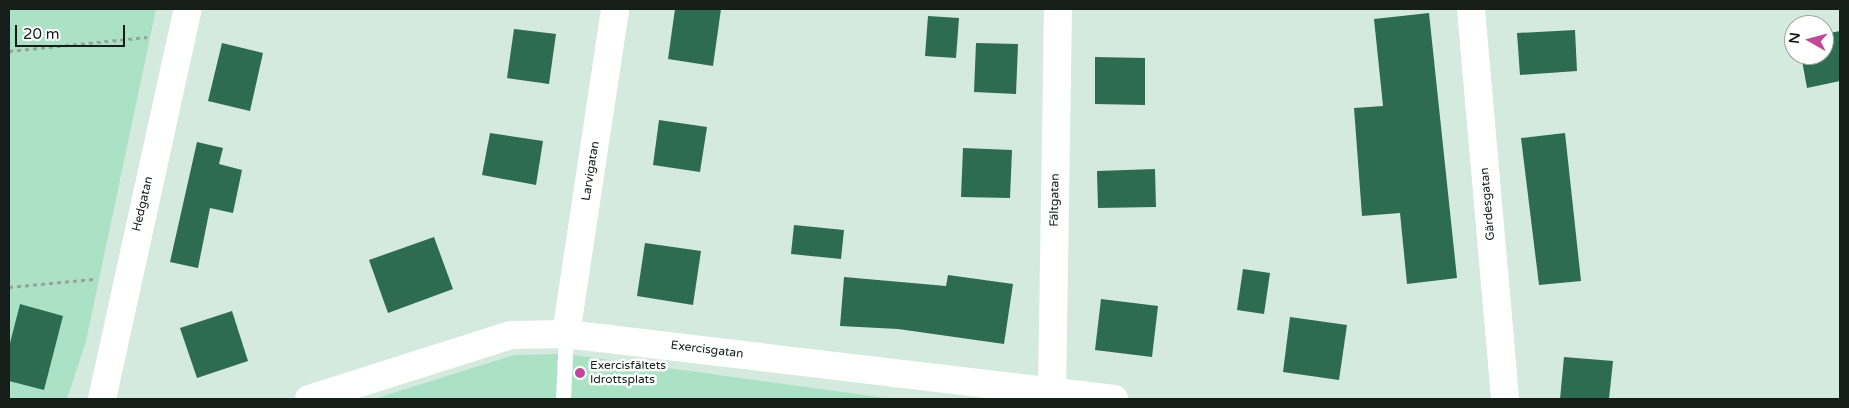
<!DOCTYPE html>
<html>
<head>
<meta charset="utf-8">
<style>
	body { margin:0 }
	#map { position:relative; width:1849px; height:408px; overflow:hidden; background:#d4eade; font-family:"Varela Round",sans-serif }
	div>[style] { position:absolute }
	.green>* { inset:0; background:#abe2c6 }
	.building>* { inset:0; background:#2e6c51 }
	.path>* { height:3px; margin-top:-1.5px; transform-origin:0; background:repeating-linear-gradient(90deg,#93a49b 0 4px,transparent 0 8px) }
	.lane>* { height:15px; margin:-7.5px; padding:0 7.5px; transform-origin:7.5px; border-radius:7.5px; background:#fff }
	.street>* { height:28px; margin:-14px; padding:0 14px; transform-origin:14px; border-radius:14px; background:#fff }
	.dots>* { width:14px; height:14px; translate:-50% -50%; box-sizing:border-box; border:2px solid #fff; border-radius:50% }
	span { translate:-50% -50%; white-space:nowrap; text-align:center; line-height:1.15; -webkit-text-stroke:5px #fff; paint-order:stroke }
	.street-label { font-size:12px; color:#161e1a }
	.poi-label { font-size:12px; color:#161e1a }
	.left { translate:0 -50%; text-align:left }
	.frame { position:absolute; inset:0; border:10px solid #161e1a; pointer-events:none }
	.north { position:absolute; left:1784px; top:15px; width:50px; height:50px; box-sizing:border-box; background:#fff; border:1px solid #a2a5a3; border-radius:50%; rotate:277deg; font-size:14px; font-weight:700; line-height:20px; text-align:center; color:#161e1a }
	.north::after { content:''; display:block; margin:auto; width:18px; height:22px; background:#c14799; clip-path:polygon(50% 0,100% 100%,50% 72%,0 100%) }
	.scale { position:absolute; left:15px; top:25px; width:110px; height:22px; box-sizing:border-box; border:2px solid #161e1a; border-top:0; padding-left:6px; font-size:15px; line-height:18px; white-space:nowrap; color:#161e1a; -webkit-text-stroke:4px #fff; paint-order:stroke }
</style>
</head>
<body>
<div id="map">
	<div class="green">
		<div style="clip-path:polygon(9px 9px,156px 9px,86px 341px,67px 399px,9px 399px)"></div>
		<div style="clip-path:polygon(566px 354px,893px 399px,374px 399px,514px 355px)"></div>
	</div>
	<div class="building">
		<div style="clip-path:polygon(675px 9px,721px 9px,713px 66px,668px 59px)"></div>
		<div style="clip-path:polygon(1429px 13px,1457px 278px,1407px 284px,1400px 213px,1362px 216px,1354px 108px,1383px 106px,1374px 19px)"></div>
		<div style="clip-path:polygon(928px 16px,959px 18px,956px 58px,925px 56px)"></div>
		<div style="clip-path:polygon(514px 29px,556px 34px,549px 84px,507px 78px)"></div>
		<div style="clip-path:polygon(1575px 30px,1577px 71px,1520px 75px,1517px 33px)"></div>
		<div style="clip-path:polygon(1840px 31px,1840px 81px,1807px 88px,1801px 55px,1824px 55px,1824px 34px)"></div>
		<div style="clip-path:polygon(222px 43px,263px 53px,250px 111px,208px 101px)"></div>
		<div style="clip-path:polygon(976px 43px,1018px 44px,1016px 94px,974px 92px)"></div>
		<div style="clip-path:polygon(1095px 57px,1145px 58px,1145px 105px,1095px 104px)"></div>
		<div style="clip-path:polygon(659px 120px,707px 127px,700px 172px,653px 165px)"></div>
		<div style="clip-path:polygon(490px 133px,543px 141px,536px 185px,482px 175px)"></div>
		<div style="clip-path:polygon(1565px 133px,1581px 281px,1539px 285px,1521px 138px)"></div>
		<div style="clip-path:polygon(197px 142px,223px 148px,219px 164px,242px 170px,233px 213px,210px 208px,198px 268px,170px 262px)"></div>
		<div style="clip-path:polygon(963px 148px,1012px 150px,1010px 198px,961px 197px)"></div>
		<div style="clip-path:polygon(1155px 169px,1156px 207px,1098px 208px,1097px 171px)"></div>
		<div style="clip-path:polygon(794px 225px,844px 230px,841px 259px,791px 254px)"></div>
		<div style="clip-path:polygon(434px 237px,453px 289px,388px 313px,369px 260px)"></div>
		<div style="clip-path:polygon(645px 243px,701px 251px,693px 305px,637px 296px)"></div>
		<div style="clip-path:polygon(1243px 269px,1270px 273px,1264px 314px,1237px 310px)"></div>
		<div style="clip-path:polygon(948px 275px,1013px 284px,1004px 344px,898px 329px,840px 326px,844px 277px,946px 286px)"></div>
		<div style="clip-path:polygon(1101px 299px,1158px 306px,1152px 357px,1095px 350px)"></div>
		<div style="clip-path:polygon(20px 304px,63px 316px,44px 390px,9px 381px,9px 347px)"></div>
		<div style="clip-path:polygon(232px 311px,248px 361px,197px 378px,180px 328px)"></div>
		<div style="clip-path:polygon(1290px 317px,1347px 325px,1339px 380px,1283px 372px)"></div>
		<div style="clip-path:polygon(1564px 357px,1613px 361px,1609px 399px,1560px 399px)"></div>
	</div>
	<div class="path">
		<div style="left:9px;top:51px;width:139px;rotate:-5.8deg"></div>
		<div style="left:9px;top:287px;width:85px;rotate:-5.4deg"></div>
	</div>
	<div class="lane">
		<div style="left:563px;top:399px;width:65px;rotate:-87.4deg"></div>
	</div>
	<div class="street">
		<div style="left:1471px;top:9px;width:391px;rotate:85deg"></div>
		<div style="left:566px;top:334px;width:329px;rotate:-81.4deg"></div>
		<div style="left:1052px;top:391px;width:382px;rotate:-89.1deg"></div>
		<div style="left:102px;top:399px;width:399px;rotate:-77.6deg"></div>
		<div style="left:309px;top:399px;width:212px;rotate:-17.6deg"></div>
		<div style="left:511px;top:335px;width:55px;rotate:-1deg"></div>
		<div style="left:566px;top:334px;width:552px;rotate:6.76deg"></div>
	</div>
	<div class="dots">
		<div style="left:580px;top:373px;background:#c14799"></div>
	</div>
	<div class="street-label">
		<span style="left:591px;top:171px;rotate:-81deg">Larvigatan</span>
		<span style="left:1055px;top:200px;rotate:-89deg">Fältgatan</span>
		<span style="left:143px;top:204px;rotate:-77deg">Hedgatan</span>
		<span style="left:1488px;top:204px;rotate:-95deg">Gärdesgatan</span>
		<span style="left:707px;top:350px;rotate:7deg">Exercisgatan</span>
	</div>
	<div class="poi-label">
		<span class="left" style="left:590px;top:373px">Exercisfältets<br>Idrottsplats</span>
	</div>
	<div class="frame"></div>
	<div class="north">N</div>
	<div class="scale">20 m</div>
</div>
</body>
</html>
